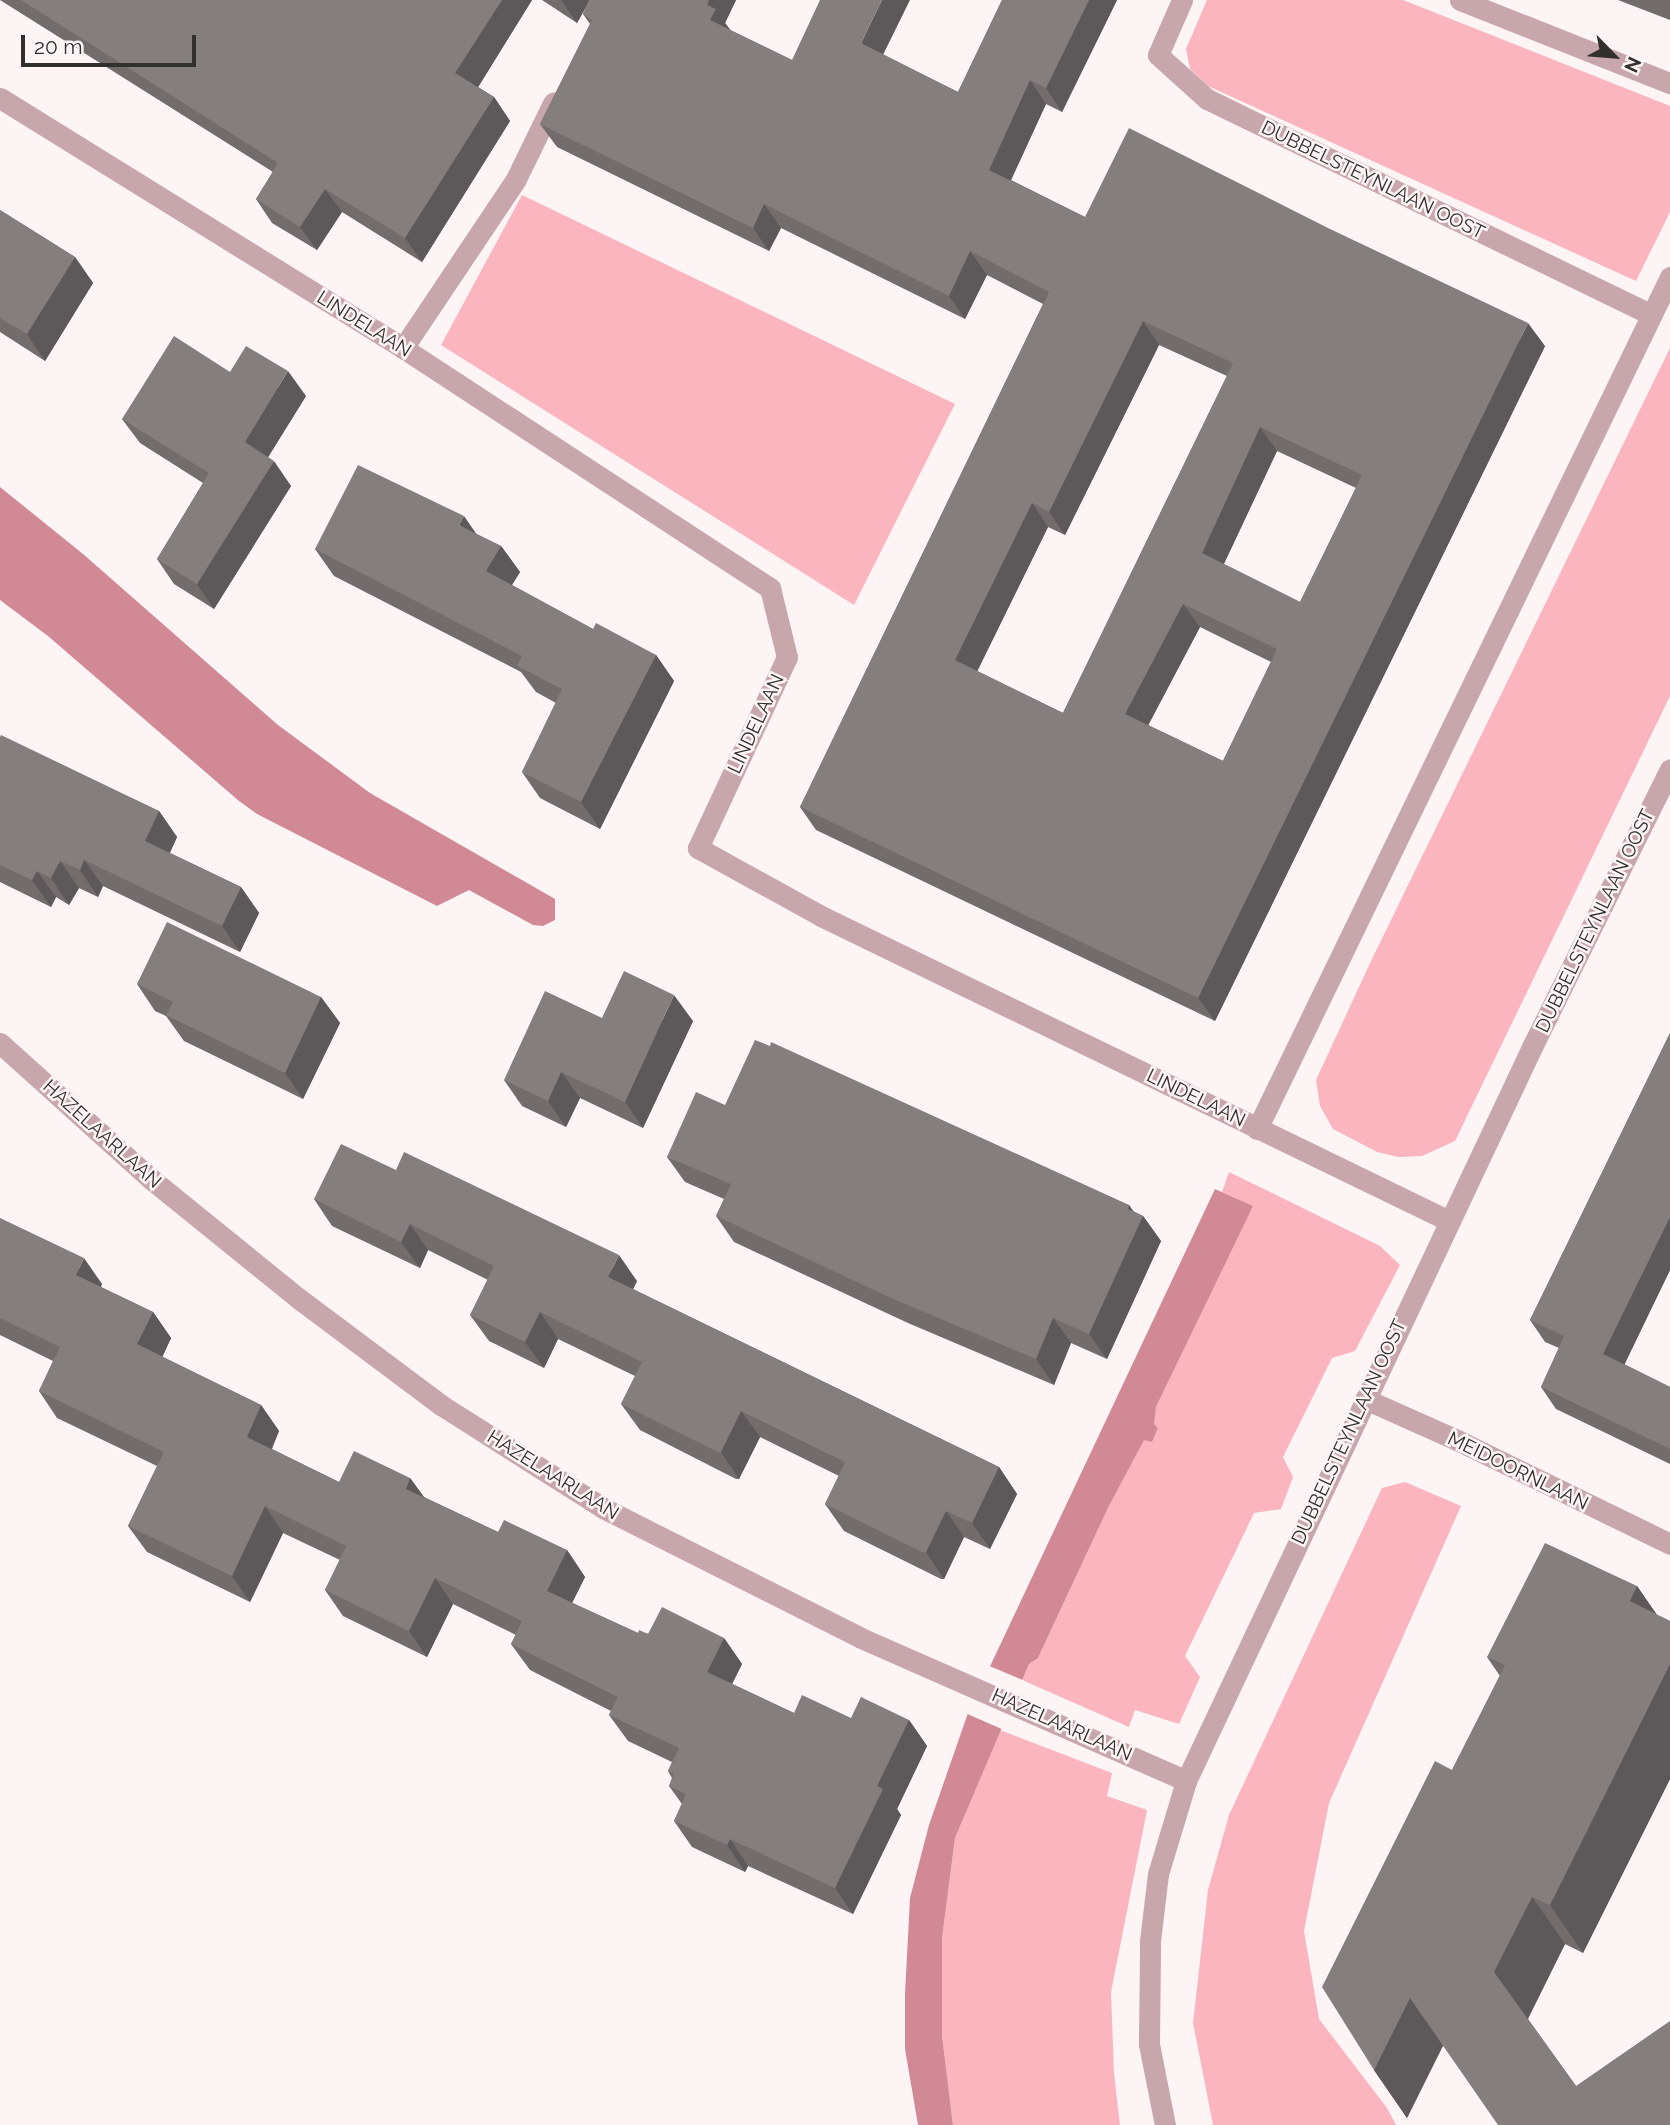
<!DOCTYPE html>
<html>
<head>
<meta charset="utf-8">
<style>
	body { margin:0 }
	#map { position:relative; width:1670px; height:2125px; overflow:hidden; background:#fdf4f5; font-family:Raleway,sans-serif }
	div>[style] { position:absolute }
	.green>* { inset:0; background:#fbb5bf }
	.water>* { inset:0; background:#d18a95 }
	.pier>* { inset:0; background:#fdf4f5 }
	.minor>* { height:21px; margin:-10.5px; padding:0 10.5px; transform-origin:10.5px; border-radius:10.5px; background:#c8a7ac }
	.wall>* { inset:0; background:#726c6d }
	.shaded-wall>* { inset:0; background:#5d5859 }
	.building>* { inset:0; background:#857e7f }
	span { translate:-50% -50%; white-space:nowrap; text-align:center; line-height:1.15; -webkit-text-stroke:5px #fdf4f5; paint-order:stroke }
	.street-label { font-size:19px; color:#322f2f }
	.north { position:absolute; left:1579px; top:21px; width:70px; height:70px; -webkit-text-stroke:5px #fdf4f5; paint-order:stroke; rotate:115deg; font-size:19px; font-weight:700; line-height:28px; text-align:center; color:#322f2f }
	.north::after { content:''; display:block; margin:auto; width:24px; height:32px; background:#322f2f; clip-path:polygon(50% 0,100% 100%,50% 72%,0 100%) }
	.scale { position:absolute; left:21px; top:35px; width:175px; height:32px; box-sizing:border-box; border:4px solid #322f2f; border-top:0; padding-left:9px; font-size:21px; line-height:24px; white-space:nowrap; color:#322f2f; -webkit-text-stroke:5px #fdf4f5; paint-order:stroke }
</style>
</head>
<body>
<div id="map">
	<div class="green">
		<div style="clip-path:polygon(1207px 0,1403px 0,1670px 106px,1670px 212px,1636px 281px,1208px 86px,1190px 69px,1186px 49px)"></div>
		<div style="clip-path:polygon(522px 195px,955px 404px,854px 605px,441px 345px)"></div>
		<div style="clip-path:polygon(1670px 348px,1670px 696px,1455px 1141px,1422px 1156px,1398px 1157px,1377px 1152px,1333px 1129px,1320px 1106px,1316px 1080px,1371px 961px)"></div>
		<div style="clip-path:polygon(1229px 1172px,1380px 1246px,1400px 1265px,1355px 1351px,1332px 1358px,1283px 1457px,1293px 1477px,1281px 1509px,1254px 1513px,1185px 1656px,1200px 1677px,1179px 1724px,1135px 1710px,1129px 1727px,1022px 1680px,1029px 1664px,1038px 1658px,1108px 1508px,1144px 1439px,1152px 1441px,1158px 1428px,1153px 1424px,1156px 1407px,1252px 1206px,1222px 1192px)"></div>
		<div style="clip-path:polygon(1405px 1482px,1461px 1506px,1329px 1803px,1304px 1931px,1319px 2019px,1387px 2108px,1396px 2125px,1213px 2125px,1193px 2023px,1208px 1890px,1229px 1815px,1382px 1488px)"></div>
		<div style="clip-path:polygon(1000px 1730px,1112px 1773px,1107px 1796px,1147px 1810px,1111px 1992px,1114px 2073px,1120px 2125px,953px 2125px,942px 2035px,942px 1939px,955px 1838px)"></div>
	</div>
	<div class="water">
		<div style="clip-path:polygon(0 487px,83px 554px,278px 725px,370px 793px,555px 899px,555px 920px,543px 926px,533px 925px,469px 890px,437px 906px,257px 814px,239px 801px,48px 636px,0 600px)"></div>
		<div style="clip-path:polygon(1215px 1189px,1253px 1206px,1156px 1407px,1154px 1424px,1158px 1428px,1152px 1442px,1144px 1440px,1108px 1508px,1038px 1658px,1029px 1664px,955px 1838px,942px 1939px,942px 2035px,953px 2125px,918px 2125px,905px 2049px,905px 1994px,910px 1898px,929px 1825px,968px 1713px)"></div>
	</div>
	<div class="pier">
		<div style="clip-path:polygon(987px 1665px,1025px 1681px,1004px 1730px,965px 1713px)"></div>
	</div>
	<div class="minor">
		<div style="left:1182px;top:0;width:60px;rotate:113.6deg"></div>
		<div style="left:1158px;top:55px;width:66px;rotate:41.9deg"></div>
		<div style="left:1207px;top:99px;width:494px;rotate:25.9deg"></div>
		<div style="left:1460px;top:0;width:226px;rotate:21.6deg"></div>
		<div style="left:0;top:98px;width:474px;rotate:31.8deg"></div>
		<div style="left:403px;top:348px;width:439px;rotate:33.2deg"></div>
		<div style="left:770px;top:588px;width:71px;rotate:76.2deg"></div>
		<div style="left:787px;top:657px;width:211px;rotate:115deg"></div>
		<div style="left:698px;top:848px;width:141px;rotate:28.9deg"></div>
		<div style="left:821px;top:916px;width:698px;rotate:25.9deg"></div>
		<div style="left:403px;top:348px;width:203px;rotate:-56.2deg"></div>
		<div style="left:516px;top:179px;width:85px;rotate:-64deg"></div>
		<div style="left:0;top:1043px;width:203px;rotate:42deg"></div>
		<div style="left:151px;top:1179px;width:189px;rotate:39deg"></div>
		<div style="left:298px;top:1298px;width:179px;rotate:36.8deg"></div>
		<div style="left:441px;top:1405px;width:192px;rotate:32.4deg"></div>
		<div style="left:603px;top:1508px;width:289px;rotate:26.7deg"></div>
		<div style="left:861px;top:1638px;width:355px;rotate:23.7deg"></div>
		<div style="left:1257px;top:1129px;width:947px;rotate:-64.14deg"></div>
		<div style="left:1365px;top:1399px;width:101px;rotate:24deg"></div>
		<div style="left:1457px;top:1440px;width:237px;rotate:26deg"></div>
		<div style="left:1165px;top:2125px;width:83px;rotate:-101.2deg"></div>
		<div style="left:1149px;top:2044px;width:103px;rotate:-89.4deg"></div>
		<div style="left:1150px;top:1941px;width:67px;rotate:-83.2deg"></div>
		<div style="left:1158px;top:1874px;width:97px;rotate:-73.2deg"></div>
		<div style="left:1186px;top:1781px;width:811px;rotate:-64.76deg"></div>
		<div style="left:1532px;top:1047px;width:310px;rotate:-63.6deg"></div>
	</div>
	<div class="wall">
		<div style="clip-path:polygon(0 0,532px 0,478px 87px,494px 97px,510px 121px,422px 262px,342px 212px,317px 250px,272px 223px,256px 199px,273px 172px)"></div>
		<div style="clip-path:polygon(evenodd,542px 0,736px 0,725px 23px,730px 30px,792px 60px,883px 55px,958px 92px,1002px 0,1117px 0,1062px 112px,1046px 104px,1011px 180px,1085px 217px,1545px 346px,1215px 1021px,816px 830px,800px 807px,1043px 304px,987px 275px,965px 319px,781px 228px,769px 251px,557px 147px,540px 124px,590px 24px,583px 14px,588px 3px,577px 23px,542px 0,1159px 345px,1227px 376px,1063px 713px,977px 671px,1048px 527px,1065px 535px,1159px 345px,542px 0,1277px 451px,1356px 488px,1300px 602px,1224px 564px,1277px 451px,542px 0,1200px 627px,1271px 662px,1223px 761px,1148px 725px,1200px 627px)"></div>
		<div style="clip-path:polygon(1618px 0,1670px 0,1670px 20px)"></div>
		<div style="clip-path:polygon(0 210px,75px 257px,93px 283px,45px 361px,0 332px)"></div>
		<div style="clip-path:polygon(230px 372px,306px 396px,268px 457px,291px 486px,214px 609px,174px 584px,157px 559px,203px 483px,140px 443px,122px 419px)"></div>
		<div style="clip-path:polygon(476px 534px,501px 546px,520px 572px,512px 585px,593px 629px,656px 655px,674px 681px,600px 829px,540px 798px,522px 772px,556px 703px,536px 692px,521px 672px,334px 576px,315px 549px)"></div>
		<div style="clip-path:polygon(0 737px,159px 811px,177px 837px,170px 853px,241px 887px,259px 913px,240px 952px,103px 886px,98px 897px,79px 888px,69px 905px,56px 897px,51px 907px,0 882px)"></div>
		<div style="clip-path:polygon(137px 984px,321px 997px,340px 1023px,303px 1099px,184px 1041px,166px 1016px,155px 1011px)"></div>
		<div style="clip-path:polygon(602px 1018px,693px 1021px,643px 1128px,580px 1098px,566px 1127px,522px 1106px,504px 1080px)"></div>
		<div style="clip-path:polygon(1670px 1033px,1670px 1270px,1624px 1364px,1670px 1387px,1670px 1464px,1556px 1409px,1541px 1387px,1559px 1348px,1545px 1342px,1530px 1320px)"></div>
		<div style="clip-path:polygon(725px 1105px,1129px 1205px,1133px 1211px,1143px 1216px,1161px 1241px,1107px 1359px,1071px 1343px,1054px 1385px,908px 1323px,734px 1242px,716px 1216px,724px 1199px,685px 1182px,667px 1157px)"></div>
		<div style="clip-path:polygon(396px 1170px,637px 1281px,633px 1289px,999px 1467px,1017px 1494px,990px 1549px,964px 1537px,944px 1579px,941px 1579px,844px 1531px,825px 1504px,839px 1476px,760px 1437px,739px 1479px,736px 1479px,640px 1430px,621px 1404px,635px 1376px,558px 1339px,544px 1368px,489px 1341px,470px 1315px,488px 1280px,428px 1250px,420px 1268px,332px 1226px,314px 1199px)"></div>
		<div style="clip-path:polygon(0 1218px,102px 1284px,101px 1287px,153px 1312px,171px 1338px,162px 1357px,261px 1405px,279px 1431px,272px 1449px,339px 1482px,410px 1478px,424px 1497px,498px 1532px,567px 1550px,585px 1577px,572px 1603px,638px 1633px,724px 1638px,742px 1664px,732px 1684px,794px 1713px,851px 1718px,909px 1720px,927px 1746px,897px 1809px,901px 1815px,853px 1914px,748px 1866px,745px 1872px,692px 1847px,674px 1821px,682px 1804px,669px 1786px,672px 1778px,668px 1771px,672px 1762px,628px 1741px,609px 1715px,611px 1711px,530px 1670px,511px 1644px,516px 1635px,453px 1604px,427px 1657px,343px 1616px,325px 1590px,340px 1560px,283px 1533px,250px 1602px,147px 1552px,128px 1526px,157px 1466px,57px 1418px,39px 1391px,53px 1361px,0 1335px)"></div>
		<div style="clip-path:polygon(1637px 1586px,1657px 1615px,1670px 1621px,1670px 1779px,1583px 1953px,1565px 1944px,1528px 2019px,1576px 2086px,1670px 2125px,1443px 2046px,1407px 2118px,1374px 2070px,1452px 1770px,1500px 1676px,1487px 1657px)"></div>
	</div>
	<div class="shaded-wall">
		<div style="clip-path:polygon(502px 0,532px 0,472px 97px,455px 73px)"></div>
		<div style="clip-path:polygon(561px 0,590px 0,577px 23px)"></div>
		<div style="clip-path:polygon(709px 0,736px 0,725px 23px,732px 32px,710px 20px,707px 5px)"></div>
		<div style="clip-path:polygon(882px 0,910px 0,877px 67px,861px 43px)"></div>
		<div style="clip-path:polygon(1089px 0,1117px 0,1062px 112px,1046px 88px)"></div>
		<div style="clip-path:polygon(1030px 80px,1046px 104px,1005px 193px,989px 170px)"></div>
		<div style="clip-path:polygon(494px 97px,510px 121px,422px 262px,405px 238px)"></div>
		<div style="clip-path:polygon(325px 189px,342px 212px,317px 250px,300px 227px)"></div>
		<div style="clip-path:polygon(764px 204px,781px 228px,769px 251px,753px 228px)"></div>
		<div style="clip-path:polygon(970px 251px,987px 275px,965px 319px,949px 296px)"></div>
		<div style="clip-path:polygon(75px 257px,93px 283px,45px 361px,27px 334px)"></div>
		<div style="clip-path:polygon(1143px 321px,1159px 345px,1065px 535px,1049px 512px)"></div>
		<div style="clip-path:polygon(1528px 323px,1545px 346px,1215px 1021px,1198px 998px)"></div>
		<div style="clip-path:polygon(288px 371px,306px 396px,262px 467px,245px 442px)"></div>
		<div style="clip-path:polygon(1260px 427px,1277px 451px,1218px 576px,1202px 553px)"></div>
		<div style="clip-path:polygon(274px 461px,291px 486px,214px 609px,197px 584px)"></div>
		<div style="clip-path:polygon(1032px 503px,1048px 527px,971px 684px,955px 660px)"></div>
		<div style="clip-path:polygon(464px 516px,482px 542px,459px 525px)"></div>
		<div style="clip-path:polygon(501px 546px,520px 572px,504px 597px,486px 571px)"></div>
		<div style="clip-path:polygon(1183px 604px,1200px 627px,1142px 737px,1125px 714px)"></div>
		<div style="clip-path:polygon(656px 655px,674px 681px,600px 829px,581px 802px)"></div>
		<div style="clip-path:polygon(159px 811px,177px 837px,163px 867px,145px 841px)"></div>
		<div style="clip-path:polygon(84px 860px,103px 886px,98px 897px,80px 870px)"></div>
		<div style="clip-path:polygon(60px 861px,79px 888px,69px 905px,51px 878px)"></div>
		<div style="clip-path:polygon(37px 871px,56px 897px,51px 907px,32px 880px)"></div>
		<div style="clip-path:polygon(241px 887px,259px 913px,240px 952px,222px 926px)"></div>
		<div style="clip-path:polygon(674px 995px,693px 1021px,643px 1128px,625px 1102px)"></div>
		<div style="clip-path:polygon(321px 997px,340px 1023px,303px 1099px,285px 1073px)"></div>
		<div style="clip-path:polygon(561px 1072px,580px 1098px,566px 1127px,548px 1101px)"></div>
		<div style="clip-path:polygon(1129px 1205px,1140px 1221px,1143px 1216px,1161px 1241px,1107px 1359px,1089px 1334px)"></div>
		<div style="clip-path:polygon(1670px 1217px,1670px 1270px,1619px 1376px,1603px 1354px)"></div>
		<div style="clip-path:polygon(410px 1224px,428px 1250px,420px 1268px,401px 1242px)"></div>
		<div style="clip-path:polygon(619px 1255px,637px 1281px,626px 1303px,608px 1277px)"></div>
		<div style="clip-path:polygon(84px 1258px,102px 1284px,94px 1301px,76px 1275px)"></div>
		<div style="clip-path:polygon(153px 1312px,171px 1338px,156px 1371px,137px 1344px)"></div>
		<div style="clip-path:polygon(540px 1312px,558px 1339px,544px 1368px,525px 1342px)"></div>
		<div style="clip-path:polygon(1053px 1318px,1071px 1343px,1054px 1385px,1036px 1359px)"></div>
		<div style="clip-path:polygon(261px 1405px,279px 1431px,265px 1463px,247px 1437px)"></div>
		<div style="clip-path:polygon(741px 1411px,760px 1437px,739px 1479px,721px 1452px)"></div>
		<div style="clip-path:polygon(999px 1467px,1017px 1494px,990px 1549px,972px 1523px)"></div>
		<div style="clip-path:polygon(410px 1478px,429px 1504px,406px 1489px)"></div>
		<div style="clip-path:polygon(265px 1506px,283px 1533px,250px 1602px,232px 1576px)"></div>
		<div style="clip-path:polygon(946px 1511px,964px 1537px,944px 1579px,926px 1552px)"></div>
		<div style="clip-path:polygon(567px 1550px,585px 1577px,565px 1617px,547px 1591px)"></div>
		<div style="clip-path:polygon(435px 1578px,453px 1604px,427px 1657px,409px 1631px)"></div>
		<div style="clip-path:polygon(1637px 1586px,1670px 1634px,1630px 1601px)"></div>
		<div style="clip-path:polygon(724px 1638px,742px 1664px,725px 1698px,707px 1672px)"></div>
		<div style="clip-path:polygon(1670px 1664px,1670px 1779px,1583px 1953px,1550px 1905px)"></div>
		<div style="clip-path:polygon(909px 1720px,927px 1746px,897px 1809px,901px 1815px,853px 1914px,835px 1888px,877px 1786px)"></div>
		<div style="clip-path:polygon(730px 1839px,748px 1866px,745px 1872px,727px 1845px)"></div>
		<div style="clip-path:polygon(1532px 1897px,1565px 1944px,1527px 2020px,1494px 1972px)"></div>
		<div style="clip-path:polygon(1410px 1998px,1443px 2045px,1407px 2118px,1374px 2070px)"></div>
	</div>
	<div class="building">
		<div style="clip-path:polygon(21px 0,502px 0,455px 73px,494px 97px,405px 238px,325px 189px,300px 227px,256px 199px,278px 163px)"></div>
		<div style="clip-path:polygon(evenodd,589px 0,709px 0,707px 5px,716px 9px,710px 20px,792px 60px,820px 0,882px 0,861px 43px,958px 92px,1002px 0,1089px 0,1046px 88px,1030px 80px,989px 170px,1085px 217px,1129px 128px,1328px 228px,1528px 323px,1198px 998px,800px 807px,1049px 292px,970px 251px,949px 296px,764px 204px,753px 228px,540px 124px,592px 20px,583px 14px,589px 0,1143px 321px,1233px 363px,1063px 713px,955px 660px,1032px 503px,1049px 512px,1143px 321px,589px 0,1260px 427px,1362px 475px,1300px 602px,1202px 553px,1260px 427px,589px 0,1183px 604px,1277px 649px,1223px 761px,1125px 714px,1183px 604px)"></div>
		<div style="clip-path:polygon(0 210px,75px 257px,27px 334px,0 318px)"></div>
		<div style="clip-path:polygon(174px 336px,230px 372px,246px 346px,288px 371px,245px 442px,274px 461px,197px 584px,157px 559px,209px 473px,122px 419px)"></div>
		<div style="clip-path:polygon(358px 465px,464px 516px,459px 525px,501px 546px,486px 571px,593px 629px,596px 623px,656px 655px,581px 802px,522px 772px,562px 689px,517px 666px,522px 656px,315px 549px)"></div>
		<div style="clip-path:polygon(1px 735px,159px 811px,145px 841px,241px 887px,222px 926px,84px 860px,80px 870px,60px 861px,51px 878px,37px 871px,32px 880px,0 865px,0 737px)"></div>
		<div style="clip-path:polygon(167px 922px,321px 997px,285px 1073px,166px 1015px,173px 1002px,137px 984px)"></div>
		<div style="clip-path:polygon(624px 971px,674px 995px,625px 1102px,561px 1072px,548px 1101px,504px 1080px,545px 991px,602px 1018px)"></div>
		<div style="clip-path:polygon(1670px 1033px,1670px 1217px,1603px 1354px,1670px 1387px,1670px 1449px,1541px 1387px,1564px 1336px,1530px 1320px)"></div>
		<div style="clip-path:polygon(755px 1040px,770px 1046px,771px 1042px,1094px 1189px,1129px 1205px,1128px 1209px,1143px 1216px,1089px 1334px,1053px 1318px,1036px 1359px,891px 1298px,716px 1216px,731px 1184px,667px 1157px,696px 1092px,725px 1105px)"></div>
		<div style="clip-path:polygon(341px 1144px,396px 1170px,404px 1152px,619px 1255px,608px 1277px,999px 1467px,972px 1523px,946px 1511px,926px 1552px,922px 1552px,825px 1504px,845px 1462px,741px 1411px,721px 1452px,718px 1452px,621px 1404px,642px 1362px,540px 1312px,525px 1342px,470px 1315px,494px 1266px,410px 1224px,401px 1242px,314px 1199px)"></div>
		<div style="clip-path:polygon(0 1218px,84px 1258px,76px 1275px,153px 1312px,137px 1344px,261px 1405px,247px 1437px,339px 1482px,354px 1451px,410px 1478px,406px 1489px,498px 1532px,504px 1520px,567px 1550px,547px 1591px,638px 1633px,639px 1630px,648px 1634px,662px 1607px,724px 1638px,707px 1672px,794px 1713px,802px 1695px,851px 1718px,861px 1697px,909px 1720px,877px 1786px,883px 1789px,835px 1888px,730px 1839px,727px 1845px,674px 1821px,686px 1794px,669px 1786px,674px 1774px,668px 1771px,679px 1748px,609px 1715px,618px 1697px,511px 1644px,522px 1621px,435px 1578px,409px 1631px,325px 1590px,346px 1546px,265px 1506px,232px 1576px,128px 1526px,164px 1452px,39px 1391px,60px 1347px,0 1318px)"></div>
		<div style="clip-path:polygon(1545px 1543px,1637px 1586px,1630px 1601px,1670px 1621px,1670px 1664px,1550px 1905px,1532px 1897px,1494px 1972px,1576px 2086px,1670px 2021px,1670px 2125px,1498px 2125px,1410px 1998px,1374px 2070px,1322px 1987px,1435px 1761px,1452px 1770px,1505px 1665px,1487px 1657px)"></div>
	</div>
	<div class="street-label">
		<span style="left:1373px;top:180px;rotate:26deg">DUBBELSTEYNLAAN OOST</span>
		<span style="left:364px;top:324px;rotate:32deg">LINDELAAN</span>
		<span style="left:756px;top:724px;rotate:-65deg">LINDELAAN</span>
		<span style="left:1595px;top:921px;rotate:-64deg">DUBBELSTEYNLAAN OOST</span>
		<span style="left:1196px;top:1098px;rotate:26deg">LINDELAAN</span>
		<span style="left:102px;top:1134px;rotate:42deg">HAZELAARLAAN</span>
		<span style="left:1349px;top:1432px;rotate:-65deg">DUBBELSTEYNLAAN OOST</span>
		<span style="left:1518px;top:1471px;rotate:26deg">MEIDOORNLAAN</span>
		<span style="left:553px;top:1475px;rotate:32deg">HAZELAARLAAN</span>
		<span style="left:1062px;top:1725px;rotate:24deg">HAZELAARLAAN</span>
	</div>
	<div class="north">N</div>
	<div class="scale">20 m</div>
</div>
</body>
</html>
